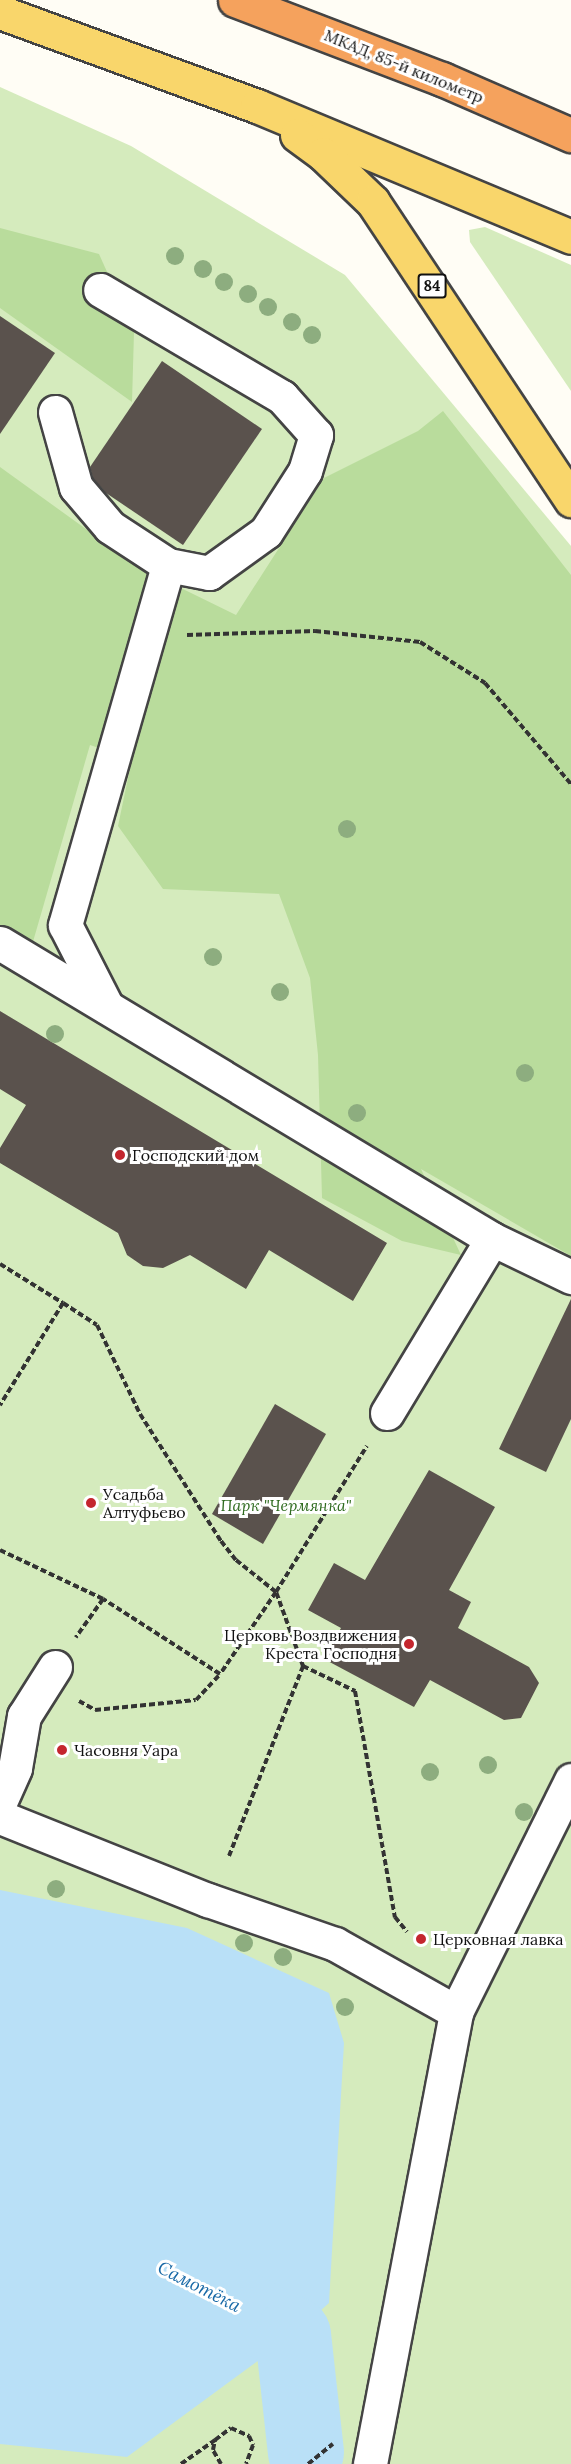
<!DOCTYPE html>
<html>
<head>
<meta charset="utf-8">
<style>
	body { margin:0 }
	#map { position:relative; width:571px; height:2464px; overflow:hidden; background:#fffdf5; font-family:Lora,serif }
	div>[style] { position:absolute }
	.green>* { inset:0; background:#d5ebbd }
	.forest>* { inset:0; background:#b9dc9c }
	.water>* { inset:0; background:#b9e0f7 }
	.river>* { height:76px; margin:-38px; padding:0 38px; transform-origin:38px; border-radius:38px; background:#b9e0f7 }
	.building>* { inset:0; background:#5a524d }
	.path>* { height:4px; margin-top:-2px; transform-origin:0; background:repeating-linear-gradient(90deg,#333 0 6px,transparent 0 9px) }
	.roads { filter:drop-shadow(2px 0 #444) drop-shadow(-2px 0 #444) drop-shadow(0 2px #444) drop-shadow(0 -2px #444) }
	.minor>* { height:33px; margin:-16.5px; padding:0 16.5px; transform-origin:16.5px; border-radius:16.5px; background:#fff }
	.major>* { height:33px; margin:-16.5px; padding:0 16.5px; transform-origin:16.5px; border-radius:16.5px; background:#f9d66b }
	.highway>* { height:33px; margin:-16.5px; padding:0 16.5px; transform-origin:16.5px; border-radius:16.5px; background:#f5a25d }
	.trees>* { width:18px; height:18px; margin:-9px; border-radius:50%; background:#8dad7f }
	.dots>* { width:16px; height:16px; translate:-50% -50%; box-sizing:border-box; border:3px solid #fff; border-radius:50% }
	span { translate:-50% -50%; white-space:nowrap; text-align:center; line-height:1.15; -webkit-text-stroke:6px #fff; paint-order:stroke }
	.shield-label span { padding:2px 4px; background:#fff; border:2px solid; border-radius:4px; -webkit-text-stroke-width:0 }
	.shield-label { font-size:15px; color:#111; font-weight:700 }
	.street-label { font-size:16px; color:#111 }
	.poi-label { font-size:16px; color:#111 }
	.left { translate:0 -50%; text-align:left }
	.right { translate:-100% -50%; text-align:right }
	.park-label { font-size:16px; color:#2f6b1f; font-style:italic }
	.water-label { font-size:18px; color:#1768a6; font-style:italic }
</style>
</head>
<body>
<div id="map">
	<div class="green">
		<div style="clip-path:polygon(0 87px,131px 146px,345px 275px,571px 546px,571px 2464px,0 2464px)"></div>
		<div style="clip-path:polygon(485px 227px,571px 265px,571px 391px,470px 242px,469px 230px)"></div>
	</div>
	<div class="forest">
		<div style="clip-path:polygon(0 228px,99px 254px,134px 332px,132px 402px,0 308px)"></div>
		<div style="clip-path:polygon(443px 411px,571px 575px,571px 1256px,421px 1169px,461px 1255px,402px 1241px,322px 1198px,318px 1055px,310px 978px,279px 894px,163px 889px,118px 826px,132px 759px,90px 745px,30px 952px,0 934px,0 467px,140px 568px,236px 615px,324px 478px,418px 431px)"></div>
	</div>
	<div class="water">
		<div style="clip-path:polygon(0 1890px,187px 1928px,329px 1993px,344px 2043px,329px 2303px,293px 2335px,127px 2457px,0 2444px)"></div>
	</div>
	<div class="river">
		<div style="left:198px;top:2287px;width:106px;rotate:26.8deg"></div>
		<div style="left:293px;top:2335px;width:118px;rotate:83.7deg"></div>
	</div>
	<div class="building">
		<div style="clip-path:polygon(0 316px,55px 353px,0 434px)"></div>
		<div style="clip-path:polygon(162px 361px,262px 429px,183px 545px,106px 493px,93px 478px,90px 467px)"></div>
		<div style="clip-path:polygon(0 1011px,387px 1243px,353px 1301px,269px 1250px,246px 1289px,190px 1255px,163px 1268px,143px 1266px,127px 1255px,118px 1233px,0 1163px,0 1148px,26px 1105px,0 1089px)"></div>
		<div style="clip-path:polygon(571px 1299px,571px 1419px,546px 1472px,499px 1449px)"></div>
		<div style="clip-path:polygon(275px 1404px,326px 1434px,263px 1544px,212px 1514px)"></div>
		<div style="clip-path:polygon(429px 1470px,495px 1507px,449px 1590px,471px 1602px,458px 1628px,529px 1667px,539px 1683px,521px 1718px,504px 1720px,430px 1680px,414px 1707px,324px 1659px,341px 1628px,308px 1610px,334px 1563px,365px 1580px)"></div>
	</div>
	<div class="path">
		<div style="left:187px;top:635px;width:128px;rotate:-1.8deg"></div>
		<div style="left:315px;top:631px;width:106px;rotate:6deg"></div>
		<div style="left:420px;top:642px;width:77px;rotate:32.2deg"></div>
		<div style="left:485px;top:683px;width:133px;rotate:49.6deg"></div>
		<div style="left:0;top:1264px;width:74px;rotate:31.8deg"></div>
		<div style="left:63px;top:1303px;width:120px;rotate:121.7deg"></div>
		<div style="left:63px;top:1303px;width:40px;rotate:32.9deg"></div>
		<div style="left:97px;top:1325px;width:99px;rotate:64.2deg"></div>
		<div style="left:140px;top:1414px;width:151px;rotate:57.5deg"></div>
		<div style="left:221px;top:1541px;width:24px;rotate:52deg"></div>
		<div style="left:236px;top:1560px;width:51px;rotate:38.7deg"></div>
		<div style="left:276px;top:1592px;width:99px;rotate:124.3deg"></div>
		<div style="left:220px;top:1674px;width:139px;rotate:-147.3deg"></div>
		<div style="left:103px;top:1599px;width:47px;rotate:125.4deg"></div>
		<div style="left:0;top:1550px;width:114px;rotate:25.4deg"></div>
		<div style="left:303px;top:1666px;width:58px;rotate:25.7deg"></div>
		<div style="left:355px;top:1691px;width:230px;rotate:80deg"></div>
		<div style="left:395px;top:1917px;width:19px;rotate:51deg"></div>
		<div style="left:79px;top:1701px;width:18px;rotate:29deg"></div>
		<div style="left:95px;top:1710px;width:101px;rotate:-5.7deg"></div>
		<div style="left:196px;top:1700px;width:35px;rotate:-47deg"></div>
		<div style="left:229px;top:1856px;width:204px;rotate:-68.7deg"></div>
		<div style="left:303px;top:1666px;width:79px;rotate:-110deg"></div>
		<div style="left:276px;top:1592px;width:172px;rotate:-58.1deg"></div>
		<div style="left:181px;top:2464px;width:42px;rotate:-35.2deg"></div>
		<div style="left:221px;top:2464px;width:16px;rotate:-120deg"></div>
		<div style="left:213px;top:2450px;width:10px;rotate:-79deg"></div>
		<div style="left:215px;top:2440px;width:20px;rotate:-37deg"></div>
		<div style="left:231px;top:2428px;width:20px;rotate:24deg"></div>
		<div style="left:249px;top:2436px;width:10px;rotate:66deg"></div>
		<div style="left:253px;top:2445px;width:20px;rotate:110deg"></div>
		<div style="left:308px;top:2464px;width:32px;rotate:-39deg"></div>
	</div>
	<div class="roads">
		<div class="minor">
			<div style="left:55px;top:412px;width:78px;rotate:74.4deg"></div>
			<div style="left:76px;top:487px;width:52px;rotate:49.6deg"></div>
			<div style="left:110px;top:527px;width:69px;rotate:33.2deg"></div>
			<div style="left:168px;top:565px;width:42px;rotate:11deg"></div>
			<div style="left:209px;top:573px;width:70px;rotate:-35.7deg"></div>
			<div style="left:266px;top:532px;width:72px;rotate:-57.4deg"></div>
			<div style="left:305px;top:471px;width:38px;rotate:-73deg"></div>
			<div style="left:316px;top:435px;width:51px;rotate:-131.8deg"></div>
			<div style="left:282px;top:397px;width:211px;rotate:-149.5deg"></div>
			<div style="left:0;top:943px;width:574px;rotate:31.03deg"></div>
			<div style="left:492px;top:1239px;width:88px;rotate:25.7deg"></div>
			<div style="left:107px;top:1007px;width:92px;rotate:-117.1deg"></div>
			<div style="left:65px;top:925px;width:374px;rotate:-74deg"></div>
			<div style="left:387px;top:1413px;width:203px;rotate:-58.9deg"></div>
			<div style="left:0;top:1802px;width:37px;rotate:-66deg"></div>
			<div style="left:15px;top:1768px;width:53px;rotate:-80.2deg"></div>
			<div style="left:24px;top:1716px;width:58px;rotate:-57.7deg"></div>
			<div style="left:0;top:1817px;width:224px;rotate:21.8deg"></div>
			<div style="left:208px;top:1900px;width:134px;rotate:19.1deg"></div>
			<div style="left:335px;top:1944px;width:139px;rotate:29.3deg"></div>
			<div style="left:370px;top:2464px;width:460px;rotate:-79.2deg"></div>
			<div style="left:456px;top:2012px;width:259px;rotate:-63.6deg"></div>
		</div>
		<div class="major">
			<div style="left:0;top:12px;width:274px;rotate:20.1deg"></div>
			<div style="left:257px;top:106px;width:340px;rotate:22.6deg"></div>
			<div style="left:297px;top:135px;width:32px;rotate:36deg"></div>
			<div style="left:323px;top:154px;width:69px;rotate:43.8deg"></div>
			<div style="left:373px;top:202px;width:358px;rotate:56.4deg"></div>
		</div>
		<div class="highway">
			<div style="left:235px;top:0;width:222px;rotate:20.9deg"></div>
			<div style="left:442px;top:79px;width:141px;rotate:23.5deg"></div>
		</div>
	</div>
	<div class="trees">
		<div style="left:175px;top:256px"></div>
		<div style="left:203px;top:269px"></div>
		<div style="left:224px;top:282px"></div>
		<div style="left:248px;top:294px"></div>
		<div style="left:268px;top:307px"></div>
		<div style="left:292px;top:322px"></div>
		<div style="left:312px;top:335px"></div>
		<div style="left:347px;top:829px"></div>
		<div style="left:213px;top:957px"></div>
		<div style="left:280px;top:992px"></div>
		<div style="left:55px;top:1034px"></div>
		<div style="left:525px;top:1073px"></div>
		<div style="left:357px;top:1113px"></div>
		<div style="left:488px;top:1765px"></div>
		<div style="left:430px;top:1772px"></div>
		<div style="left:524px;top:1812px"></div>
		<div style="left:56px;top:1889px"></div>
		<div style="left:244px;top:1943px"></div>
		<div style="left:283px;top:1957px"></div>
		<div style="left:345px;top:2007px"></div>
	</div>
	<div class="dots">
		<div style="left:120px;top:1155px;background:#c4262e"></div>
		<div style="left:91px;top:1503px;background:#c4262e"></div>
		<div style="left:409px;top:1644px;background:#c4262e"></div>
		<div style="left:62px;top:1750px;background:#c4262e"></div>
		<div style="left:421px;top:1939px;background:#c4262e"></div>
	</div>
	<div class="shield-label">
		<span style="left:432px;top:286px">84</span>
	</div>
	<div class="street-label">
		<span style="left:404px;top:66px;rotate:22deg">МКАД, 85-й километр</span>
	</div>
	<div class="poi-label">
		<span class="left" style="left:132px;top:1155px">Господский дом</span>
		<span class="left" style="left:103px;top:1503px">Усадьба<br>Алтуфьево</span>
		<span class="right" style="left:397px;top:1644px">Церковь Воздвижения<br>Креста Господня</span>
		<span class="left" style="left:74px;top:1750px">Часовня Уара</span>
		<span class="left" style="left:433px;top:1939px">Церковная лавка</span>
	</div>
	<div class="park-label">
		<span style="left:286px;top:1505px">Парк "Чермянка"</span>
	</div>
	<div class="water-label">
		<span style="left:199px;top:2287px;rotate:27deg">Самотёка</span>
	</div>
</div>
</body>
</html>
